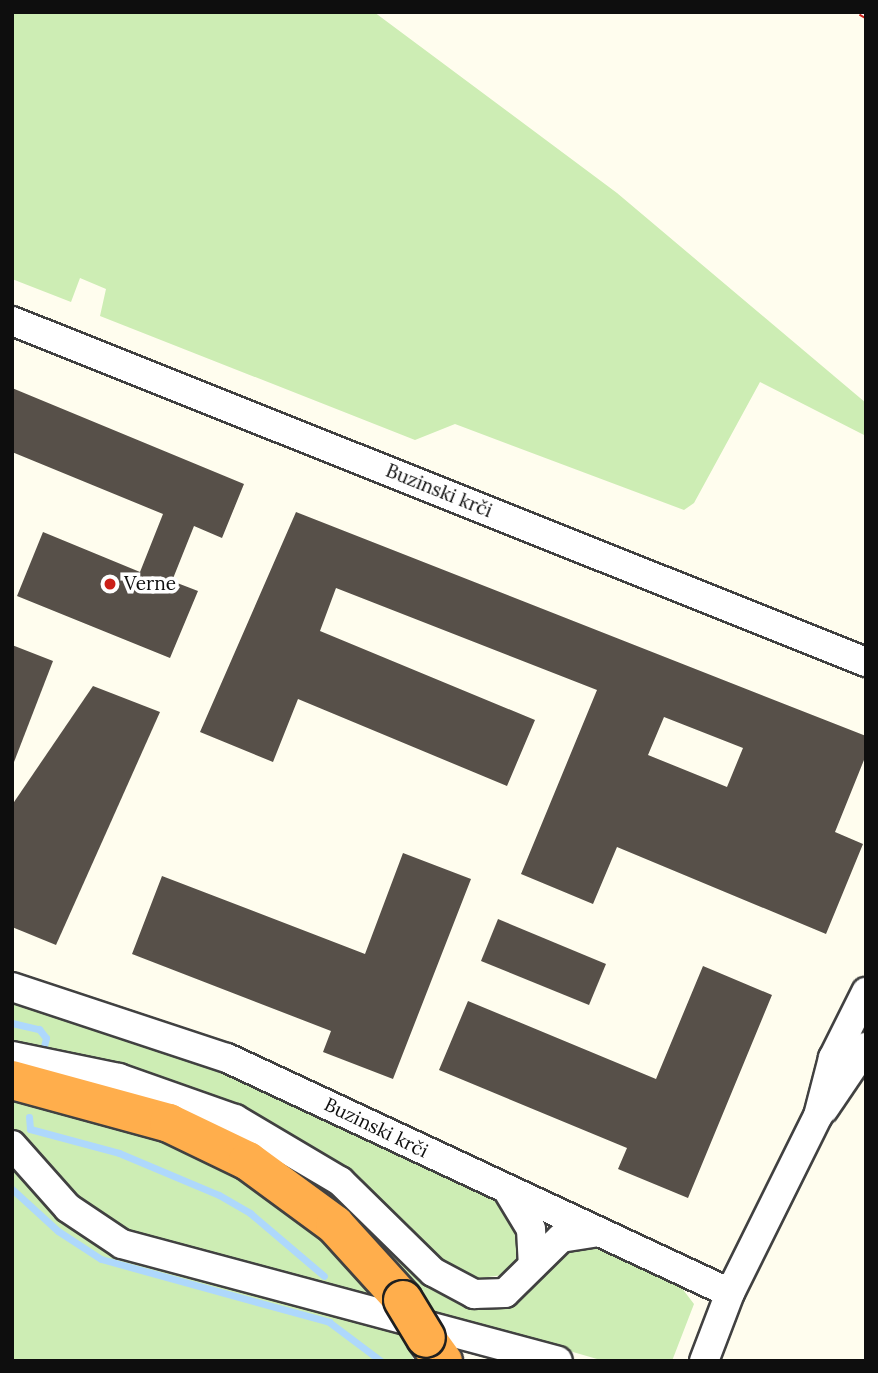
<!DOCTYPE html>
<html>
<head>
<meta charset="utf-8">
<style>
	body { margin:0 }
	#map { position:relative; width:878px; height:1373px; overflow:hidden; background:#fffdee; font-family:Lora,serif }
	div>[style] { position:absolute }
	.green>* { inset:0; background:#cdedb4 }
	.stream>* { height:7px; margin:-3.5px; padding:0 3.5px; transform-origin:3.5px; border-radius:3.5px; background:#aed8fc }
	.building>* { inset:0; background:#575049 }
	.roads { filter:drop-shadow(2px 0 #414141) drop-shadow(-2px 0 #414141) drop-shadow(0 2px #414141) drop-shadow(0 -2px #414141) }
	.minor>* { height:28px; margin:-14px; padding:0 14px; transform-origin:14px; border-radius:14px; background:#fff }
	.motorway>* { height:38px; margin:-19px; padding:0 19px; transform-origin:19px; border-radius:19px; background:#ffae4c }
	.rail>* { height:8px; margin-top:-4px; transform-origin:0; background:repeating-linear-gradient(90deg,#fff 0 16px,#cb2019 0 32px); box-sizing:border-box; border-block:2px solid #cb2019 }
	.bridges { filter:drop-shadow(2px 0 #1f1f1f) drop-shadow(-2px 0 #1f1f1f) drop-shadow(0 2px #1f1f1f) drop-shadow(0 -2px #1f1f1f) }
	.motorway-bridge>* { height:38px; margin:-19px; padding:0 19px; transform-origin:19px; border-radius:19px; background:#ffae4c }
	.dots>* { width:19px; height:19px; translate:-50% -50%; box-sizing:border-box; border:4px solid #fff; border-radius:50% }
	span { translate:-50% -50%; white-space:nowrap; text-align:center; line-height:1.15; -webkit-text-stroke:7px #fff; paint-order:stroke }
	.street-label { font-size:19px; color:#0e0e0e }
	.poi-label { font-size:19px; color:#0e0e0e }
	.left { translate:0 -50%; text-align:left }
	.frame { position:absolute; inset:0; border:14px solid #0e0e0e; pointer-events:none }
</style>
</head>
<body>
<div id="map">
	<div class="green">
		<div style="clip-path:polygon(12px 12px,374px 12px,617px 193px,866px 403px,866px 436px,760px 382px,694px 503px,684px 510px,455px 424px,415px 440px,100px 316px,106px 289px,80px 278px,71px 302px,12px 279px)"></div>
		<div style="clip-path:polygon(12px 1001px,193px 1058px,500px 1203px,520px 1230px,515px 1264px,503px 1275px,473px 1279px,444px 1265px,364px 1187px,12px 1045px)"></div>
		<div style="clip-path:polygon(12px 1100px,110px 1122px,188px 1148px,240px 1176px,348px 1258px,383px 1300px,135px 1237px,73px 1201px,12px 1128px)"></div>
		<div style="clip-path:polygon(187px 1110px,338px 1194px,442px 1292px,469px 1307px,503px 1305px,525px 1295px,559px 1257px,573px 1249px,594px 1246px,681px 1287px,694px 1304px,672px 1361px,604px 1361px,428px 1310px)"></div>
		<div style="clip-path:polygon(12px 1163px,73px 1230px,112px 1253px,403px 1333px,414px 1361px,12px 1361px)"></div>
	</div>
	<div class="stream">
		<div style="left:12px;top:1023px;width:28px;rotate:13deg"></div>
		<div style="left:39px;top:1029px;width:11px;rotate:52deg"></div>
		<div style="left:46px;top:1038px;width:8px;rotate:104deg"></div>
		<div style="left:29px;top:1117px;width:12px;rotate:85deg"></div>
		<div style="left:30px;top:1129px;width:92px;rotate:15.1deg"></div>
		<div style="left:119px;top:1153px;width:108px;rotate:22.8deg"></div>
		<div style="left:219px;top:1195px;width:36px;rotate:30deg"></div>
		<div style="left:250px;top:1213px;width:97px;rotate:40.4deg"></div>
		<div style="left:12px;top:1189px;width:62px;rotate:42.4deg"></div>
		<div style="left:58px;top:1231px;width:51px;rotate:33.1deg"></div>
		<div style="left:101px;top:1259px;width:237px;rotate:15.4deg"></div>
		<div style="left:329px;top:1322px;width:65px;rotate:36.9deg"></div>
	</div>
	<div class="building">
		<div style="clip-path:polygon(12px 388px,244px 484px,222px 538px,194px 526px,172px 581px,198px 591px,170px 658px,17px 596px,43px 532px,140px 572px,163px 514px,12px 452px)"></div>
		<div style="clip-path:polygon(evenodd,296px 512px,866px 736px,866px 755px,835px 832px,863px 844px,826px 934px,617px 847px,593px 904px,521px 874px,597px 690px,336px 588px,320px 631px,535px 720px,507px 786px,298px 699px,273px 762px,200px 732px,296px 512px,664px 717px,743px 748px,727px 787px,648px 755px,664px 717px)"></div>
		<div style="clip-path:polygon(12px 645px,53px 661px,14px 762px,12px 761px)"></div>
		<div style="clip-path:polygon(93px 686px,160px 712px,56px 945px,12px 927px,12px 805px)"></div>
		<div style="clip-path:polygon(403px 853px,471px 879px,393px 1079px,323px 1052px,331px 1031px,132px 954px,162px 876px,365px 954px)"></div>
		<div style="clip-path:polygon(498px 919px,606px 964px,589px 1005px,481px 961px)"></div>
		<div style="clip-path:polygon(703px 966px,772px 995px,688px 1198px,618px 1169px,627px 1148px,439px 1070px,468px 1001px,656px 1079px)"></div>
	</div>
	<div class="roads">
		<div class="minor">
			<div style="left:12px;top:321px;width:920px;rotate:21.77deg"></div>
			<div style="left:12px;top:987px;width:226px;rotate:18.3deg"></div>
			<div style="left:227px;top:1058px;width:555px;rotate:25.04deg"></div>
			<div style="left:12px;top:1056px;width:109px;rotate:11.6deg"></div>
			<div style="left:119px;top:1078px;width:123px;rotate:19.5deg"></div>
			<div style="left:235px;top:1119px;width:122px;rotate:30.6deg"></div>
			<div style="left:340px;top:1181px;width:130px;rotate:44.4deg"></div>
			<div style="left:433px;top:1272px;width:47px;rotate:28.2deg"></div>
			<div style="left:474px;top:1294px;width:31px;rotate:-2deg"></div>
			<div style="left:505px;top:1293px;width:78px;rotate:-44.5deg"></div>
			<div style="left:561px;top:1238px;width:37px;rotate:-9deg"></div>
			<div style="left:824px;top:1109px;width:75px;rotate:-55.9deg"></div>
			<div style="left:12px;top:1145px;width:84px;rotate:48.4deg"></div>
			<div style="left:68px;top:1208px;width:65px;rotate:33.7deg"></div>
			<div style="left:122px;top:1244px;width:451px;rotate:15deg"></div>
			<div style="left:508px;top:1191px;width:44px;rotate:58.8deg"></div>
			<div style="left:531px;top:1229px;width:36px;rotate:87deg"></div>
			<div style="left:704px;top:1361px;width:73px;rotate:-69.1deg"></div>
			<div style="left:730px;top:1293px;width:198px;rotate:-63.6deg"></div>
			<div style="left:818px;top:1116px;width:60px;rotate:-75.5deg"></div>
			<div style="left:833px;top:1058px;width:74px;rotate:-63.4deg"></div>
		</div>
		<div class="motorway">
			<div style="left:12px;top:1080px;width:163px;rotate:15.3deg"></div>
			<div style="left:169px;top:1123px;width:88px;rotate:25.7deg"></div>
			<div style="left:248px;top:1161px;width:108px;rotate:36.3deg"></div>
			<div style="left:335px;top:1225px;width:101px;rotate:47.8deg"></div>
			<div style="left:426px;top:1338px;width:29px;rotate:54deg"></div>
		</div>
	</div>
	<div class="rail">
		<div style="left:861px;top:12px;width:6px;rotate:31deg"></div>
	</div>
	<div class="bridges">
		<div class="motorway-bridge">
			<div style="left:403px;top:1300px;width:44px;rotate:58.8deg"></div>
		</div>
	</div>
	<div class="dots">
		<div style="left:110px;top:584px;background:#cb2019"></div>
	</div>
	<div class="street-label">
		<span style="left:439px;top:491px;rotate:22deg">Buzinski krči</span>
		<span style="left:376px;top:1128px;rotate:26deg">Buzinski krči</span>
	</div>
	<div class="poi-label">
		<span class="left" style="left:124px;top:584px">Verne</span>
	</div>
	<div class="frame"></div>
</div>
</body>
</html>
